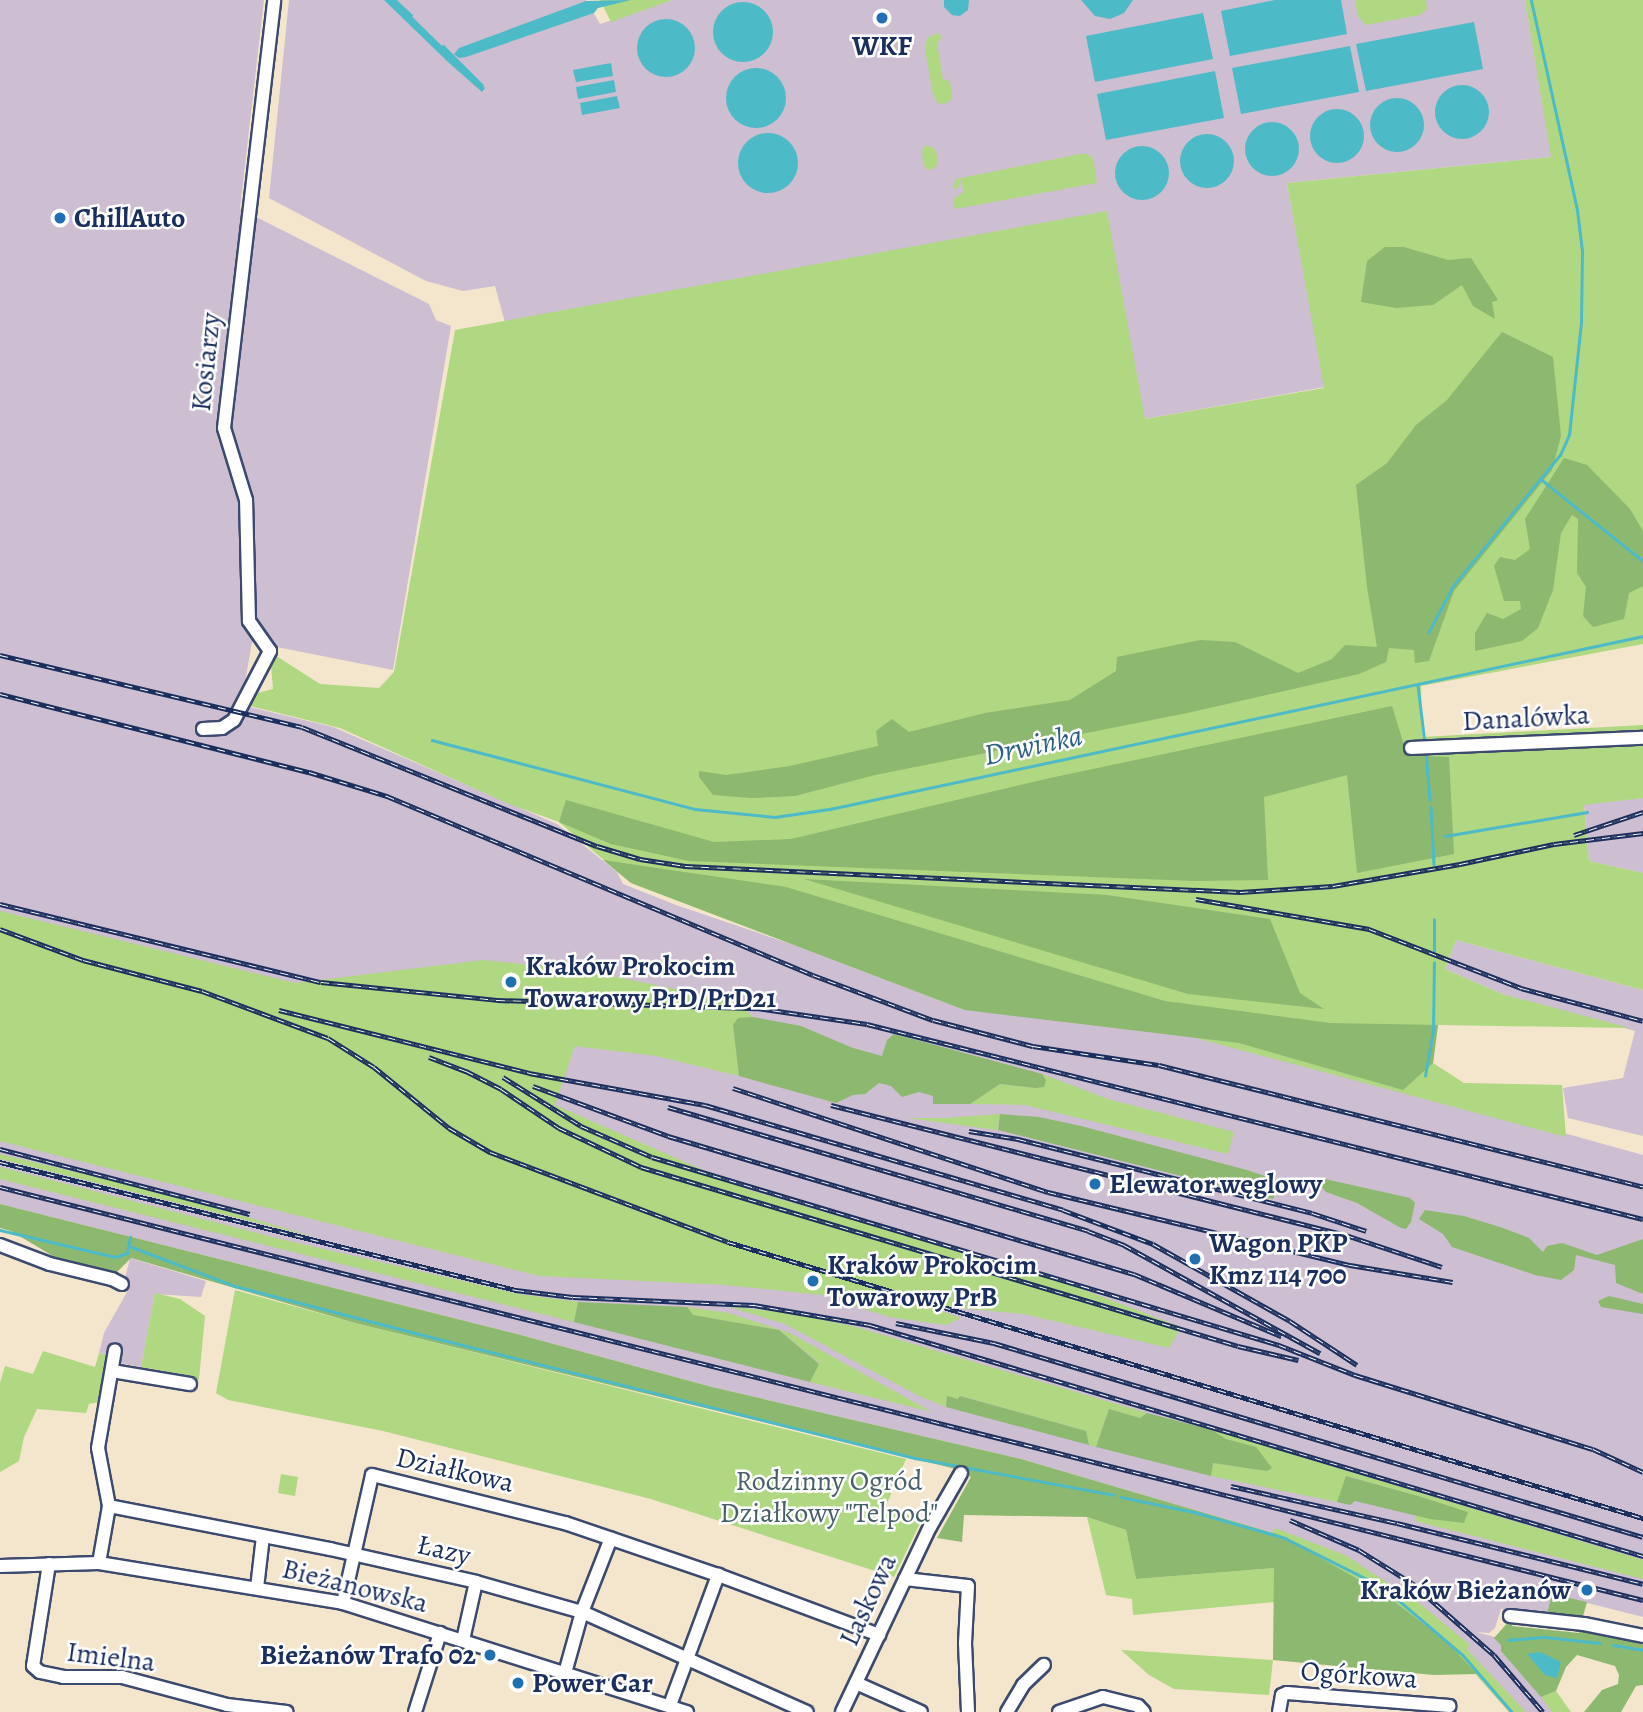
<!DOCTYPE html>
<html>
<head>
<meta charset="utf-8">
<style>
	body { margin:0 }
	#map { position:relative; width:1643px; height:1712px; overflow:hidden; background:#f4e5cd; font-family:Alegreya,serif }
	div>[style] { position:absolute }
	.industrial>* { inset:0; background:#cebed1 }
	.green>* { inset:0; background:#b0d781 }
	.forest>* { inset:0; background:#8cb86f }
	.water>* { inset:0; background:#4dbac7 }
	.round { border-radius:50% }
	.stream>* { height:2.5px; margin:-1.25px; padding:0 1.25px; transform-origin:1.25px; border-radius:1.25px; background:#4dbac7 }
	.roads { filter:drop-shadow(2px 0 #3c4a6f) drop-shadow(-2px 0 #3c4a6f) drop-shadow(0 2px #3c4a6f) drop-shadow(0 -2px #3c4a6f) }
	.minor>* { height:12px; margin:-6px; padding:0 6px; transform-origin:6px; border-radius:6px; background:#fff }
	.rail>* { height:5px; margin-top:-2.5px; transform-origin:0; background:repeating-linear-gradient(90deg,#fff 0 8px,#1b2f5e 0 16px); box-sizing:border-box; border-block:2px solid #1b2f5e }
	.dots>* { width:19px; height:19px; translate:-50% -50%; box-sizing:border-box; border:4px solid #fff; border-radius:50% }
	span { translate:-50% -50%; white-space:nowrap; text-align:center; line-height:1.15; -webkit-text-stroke:5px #fff; paint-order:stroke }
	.poi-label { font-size:28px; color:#1b2f5e; font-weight:700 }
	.left { translate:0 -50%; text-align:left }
	.right { translate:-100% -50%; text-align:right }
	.street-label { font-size:28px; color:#1b2f5e }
	.park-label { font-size:28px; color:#486168 }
	.water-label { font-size:30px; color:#2c6083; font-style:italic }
</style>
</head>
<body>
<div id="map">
	<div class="industrial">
		<div style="clip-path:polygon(0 0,264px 0,240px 209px,429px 304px,436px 320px,451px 326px,393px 670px,252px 642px,241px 705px,333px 727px,557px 824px,617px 872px,623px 884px,676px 905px,797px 946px,1239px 1043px,1643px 1155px,1643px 1617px,1552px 1594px,1546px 1617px,1501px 1609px,1495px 1628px,1489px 1633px,1476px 1632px,1498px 1638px,1555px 1712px,1509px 1712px,1458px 1654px,1386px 1595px,1280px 1535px,1021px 1459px,712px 1387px,517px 1334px,0 1204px)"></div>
		<div style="clip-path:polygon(289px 0,586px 0,600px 24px,672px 0,1525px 0,1552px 157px,1287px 183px,1325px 387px,1145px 419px,507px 330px,495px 286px,463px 291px,426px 281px,269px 198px)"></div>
		<div style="clip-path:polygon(1643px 798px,1643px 873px,1589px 861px,1584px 804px)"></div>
		<div style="clip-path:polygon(1456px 940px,1643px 990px,1643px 1136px,1568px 1118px,1563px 1088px,1623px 1078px,1635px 1031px,1502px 994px,1445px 969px)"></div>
		<div style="clip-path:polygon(130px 1258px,206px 1281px,201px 1297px,155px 1294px,141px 1367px,118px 1363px,116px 1357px,99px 1353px,104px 1333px,127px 1292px,130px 1284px,125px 1279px)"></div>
	</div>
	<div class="green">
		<div style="clip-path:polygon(600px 0,672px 0,611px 22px)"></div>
		<div style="clip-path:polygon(1355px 0,1426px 0,1427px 9px,1420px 15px,1366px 25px,1358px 17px)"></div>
		<div style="clip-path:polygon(1525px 0,1643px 0,1643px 644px,1421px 686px,1422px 737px,1643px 725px,1643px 798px,1584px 805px,1589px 861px,1643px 873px,1643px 990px,1456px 940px,1445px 969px,1502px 994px,1630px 1028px,1438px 1025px,1433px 1063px,1464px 1083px,1562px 1085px,1566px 1137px,1192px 1037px,962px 1009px,631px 883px,559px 822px,509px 804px,340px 728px,246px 705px,253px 694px,273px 689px,270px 652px,320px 684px,379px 688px,394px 672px,455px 330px,1107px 211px,1145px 419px,1324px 388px,1287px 183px,1551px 157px)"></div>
		<div style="clip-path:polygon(938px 33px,942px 37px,937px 43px,943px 79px,949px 81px,952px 91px,951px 100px,944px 104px,938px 103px,933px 95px,925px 49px,927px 38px)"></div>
		<div style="clip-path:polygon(926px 145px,934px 148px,937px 155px,938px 164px,932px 170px,926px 169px,923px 163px,922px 150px)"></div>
		<div style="clip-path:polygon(1080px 154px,1087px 154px,1093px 158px,1097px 183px,955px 209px,953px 199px,964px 192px,960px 179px,958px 189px,952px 188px,956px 179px)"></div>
		<div style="clip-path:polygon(0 911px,295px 983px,483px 960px,588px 971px,737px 1002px,753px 1017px,738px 1018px,733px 1025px,739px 1076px,656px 1056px,575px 1046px,555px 1105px,749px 1190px,1058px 1280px,1181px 1327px,1169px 1348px,1024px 1314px,924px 1305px,961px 1318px,946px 1325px,889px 1317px,832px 1299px,831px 1296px,725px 1285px,539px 1276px,0 1141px)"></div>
		<div style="clip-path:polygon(1042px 1074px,1108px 1099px,1234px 1132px,1228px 1154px,1025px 1105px,970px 1104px,1000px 1084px,1035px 1088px,1046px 1080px)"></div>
		<div style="clip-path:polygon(1000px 1114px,997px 1130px,907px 1118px,944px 1118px)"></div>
		<div style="clip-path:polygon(0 1154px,176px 1196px,318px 1238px,0 1159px)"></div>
		<div style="clip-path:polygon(0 1167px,280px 1239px,519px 1294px,578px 1302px,574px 1322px,0 1179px)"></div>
		<div style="clip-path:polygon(235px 1290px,355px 1323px,906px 1459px,885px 1508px,922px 1519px,894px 1577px,651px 1499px,383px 1431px,228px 1400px,216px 1393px)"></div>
		<div style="clip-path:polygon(155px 1293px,180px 1299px,205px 1316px,199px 1379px,191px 1382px,192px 1376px,141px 1367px)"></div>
		<div style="clip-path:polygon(726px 1306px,797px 1314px,856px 1327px,1147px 1413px,1140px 1418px,1109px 1409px,1096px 1447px,1089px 1445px,1086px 1431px,961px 1396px,958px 1399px,947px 1397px,946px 1407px,919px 1396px,785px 1324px)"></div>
		<div style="clip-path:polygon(687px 1307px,729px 1313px,790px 1333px,932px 1412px,810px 1382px,819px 1363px,779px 1330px,692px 1315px)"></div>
		<div style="clip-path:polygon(43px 1351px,95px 1367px,99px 1353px,110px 1356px,99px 1402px,89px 1404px,86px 1413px,37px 1409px,24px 1437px,19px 1461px,0 1472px,0 1383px,5px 1366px,33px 1374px)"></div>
		<div style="clip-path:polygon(1212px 1430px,1643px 1560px,1643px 1579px,1415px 1521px,1421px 1497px,1347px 1476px,1337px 1502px,1211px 1476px,1213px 1463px,1267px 1471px,1256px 1447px,1226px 1439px)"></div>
		<div style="clip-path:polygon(281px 1474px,298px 1477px,295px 1496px,278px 1493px)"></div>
		<div style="clip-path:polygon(1087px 1517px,1126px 1530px,1136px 1579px,1274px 1568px,1275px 1602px,1133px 1615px,1132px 1599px,1106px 1595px)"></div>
		<div style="clip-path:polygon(1275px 1528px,1345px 1555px,1423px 1606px,1470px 1645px,1467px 1649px,1526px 1712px,1509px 1712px,1447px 1642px,1386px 1595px,1272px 1533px)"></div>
		<div style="clip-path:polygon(1121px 1650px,1273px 1660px,1269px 1695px,1174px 1689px,1149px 1675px)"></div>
		<div style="clip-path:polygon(1556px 1691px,1571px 1712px,1552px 1712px,1541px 1697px)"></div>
	</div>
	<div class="forest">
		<div style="clip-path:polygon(1385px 247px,1404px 247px,1448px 260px,1471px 258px,1498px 300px,1492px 302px,1495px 319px,1473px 306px,1462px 285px,1433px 305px,1396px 308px,1361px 302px,1367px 261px)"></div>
		<div style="clip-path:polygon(1502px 332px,1553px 357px,1561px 436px,1552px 470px,1454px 591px,1429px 661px,1415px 663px,1414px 650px,1389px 648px,1386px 662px,1359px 674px,1187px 713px,875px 775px,795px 796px,751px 798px,713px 795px,699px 777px,699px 771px,726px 775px,790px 766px,878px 746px,876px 731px,892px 719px,909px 732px,985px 713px,1070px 700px,1116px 671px,1117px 657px,1200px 640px,1235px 642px,1298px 673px,1332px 659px,1345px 645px,1377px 647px,1367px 587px,1356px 485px,1387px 463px,1416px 425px,1447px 400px)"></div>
		<div style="clip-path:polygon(1564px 458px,1587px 465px,1630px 509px,1643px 531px,1643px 586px,1629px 593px,1624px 619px,1593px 627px,1583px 616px,1586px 587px,1577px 573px,1578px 519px,1572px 515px,1561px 533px,1553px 590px,1538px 628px,1522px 641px,1475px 651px,1475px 633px,1487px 613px,1503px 619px,1521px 609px,1520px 601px,1504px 601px,1494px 566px,1500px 557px,1515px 560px,1530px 549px,1525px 519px)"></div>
		<div style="clip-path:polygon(1392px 706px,1407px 755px,1449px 757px,1454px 854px,1357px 873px,1347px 775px,1264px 797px,1268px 880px,1195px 881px,689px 861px,611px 844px,559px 822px,566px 800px,714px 842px,791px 839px,1050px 778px)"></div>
		<div style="clip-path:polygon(603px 860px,786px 887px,1165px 1001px,1330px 1023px,1438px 1025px,1433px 1063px,1403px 1090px,1239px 1043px,965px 1010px,631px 883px)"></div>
		<div style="clip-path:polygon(804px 879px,1107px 895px,1270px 919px,1300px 993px,1324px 1009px,1188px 994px)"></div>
		<div style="clip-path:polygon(753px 1017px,801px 1026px,853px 1048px,882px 1056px,887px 1040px,894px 1034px,1042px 1074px,1046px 1080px,1044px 1087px,1035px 1088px,1000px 1084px,970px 1104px,933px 1104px,933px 1096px,919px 1092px,902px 1097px,891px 1086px,879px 1083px,865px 1094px,853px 1095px,836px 1103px,739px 1076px,733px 1025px,738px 1018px)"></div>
		<div style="clip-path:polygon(1000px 1114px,1039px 1117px,1081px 1126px,1247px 1170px,1282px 1182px,1289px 1186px,1290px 1190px,1276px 1193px,1273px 1199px,998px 1130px)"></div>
		<div style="clip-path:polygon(1325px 1179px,1410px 1198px,1415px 1203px,1411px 1222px,1406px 1229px,1401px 1228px,1357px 1203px,1326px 1192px,1318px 1183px)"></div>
		<div style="clip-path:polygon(0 1204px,517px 1334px,712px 1387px,1021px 1459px,1280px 1535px,1386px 1595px,1447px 1642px,1477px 1674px,1434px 1675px,1273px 1660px,1274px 1568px,1136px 1579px,1126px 1530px,1087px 1517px,964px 1515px,962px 1542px,937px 1538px,971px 1477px,956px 1469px,355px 1323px,131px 1258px,114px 1275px,63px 1262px,11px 1231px,0 1228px)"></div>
		<div style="clip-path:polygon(1425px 1210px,1464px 1216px,1503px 1228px,1529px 1238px,1543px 1252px,1547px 1246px,1562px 1243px,1597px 1255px,1643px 1239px,1643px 1294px,1616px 1283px,1615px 1265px,1576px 1255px,1574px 1270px,1561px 1280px,1535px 1275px,1452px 1247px,1443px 1234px,1419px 1219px)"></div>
		<div style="clip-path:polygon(1609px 1296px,1643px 1304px,1643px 1314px,1601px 1307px,1598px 1301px)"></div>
		<div style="clip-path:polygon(578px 1302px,687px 1307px,693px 1315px,779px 1330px,819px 1364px,810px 1382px,574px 1322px)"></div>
		<div style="clip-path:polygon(947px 1396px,958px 1399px,960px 1396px,1086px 1431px,1089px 1445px,946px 1407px)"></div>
		<div style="clip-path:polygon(1109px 1409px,1140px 1418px,1147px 1413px,1212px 1430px,1226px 1439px,1256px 1447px,1272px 1468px,1267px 1471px,1213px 1463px,1211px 1476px,1096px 1447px)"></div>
		<div style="clip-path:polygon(1346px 1476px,1418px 1496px,1468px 1512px,1464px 1523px,1430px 1519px,1355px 1501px,1350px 1505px,1337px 1502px)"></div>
		<div style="clip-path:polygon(1552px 1594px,1587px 1602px,1582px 1620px,1546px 1617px)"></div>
		<div style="clip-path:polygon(1511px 1619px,1512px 1626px,1579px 1633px,1580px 1627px,1643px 1639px,1643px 1685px,1636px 1686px,1621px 1712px,1584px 1712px,1602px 1690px,1618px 1684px,1619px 1675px,1615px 1666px,1577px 1655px,1566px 1667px,1556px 1691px,1541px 1697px,1501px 1651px,1501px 1645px,1494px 1638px)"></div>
	</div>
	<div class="water">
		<div style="clip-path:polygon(384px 0,395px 0,485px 88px,482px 92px,448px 62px)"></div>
		<div style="clip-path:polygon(631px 0,598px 8px,594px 13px,466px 57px,459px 58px,454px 54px,459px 48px,586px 1px)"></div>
		<div style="clip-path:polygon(969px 0,968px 10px,960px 16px,952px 15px,944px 7px,944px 0)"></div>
		<div style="clip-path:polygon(1081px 0,1133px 0,1124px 13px,1110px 19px,1095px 16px)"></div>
		<div style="clip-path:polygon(1275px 0,1341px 0,1347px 34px,1230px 56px,1221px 11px)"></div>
		<div class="round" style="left:713px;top:2px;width:60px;height:60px"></div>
		<div style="clip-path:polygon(1203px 13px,1213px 59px,1095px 82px,1086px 36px)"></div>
		<div class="round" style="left:637px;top:19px;width:58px;height:58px"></div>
		<div style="clip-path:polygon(1474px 22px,1483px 69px,1366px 91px,1356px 44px)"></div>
		<div style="clip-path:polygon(1350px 46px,1359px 92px,1241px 114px,1232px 68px)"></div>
		<div style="clip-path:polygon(611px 63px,613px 76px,576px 82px,573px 70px)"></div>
		<div class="round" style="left:726px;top:68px;width:60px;height:60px"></div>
		<div style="clip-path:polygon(1215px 71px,1224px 118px,1106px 140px,1097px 94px)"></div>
		<div style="clip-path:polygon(614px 80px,616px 92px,578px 99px,576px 87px)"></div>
		<div class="round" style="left:1435px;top:85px;width:54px;height:54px"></div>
		<div style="clip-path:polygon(617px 96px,620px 108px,582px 115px,580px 103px)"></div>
		<div class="round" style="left:1370px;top:98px;width:54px;height:54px"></div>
		<div class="round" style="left:1310px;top:109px;width:54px;height:54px"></div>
		<div class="round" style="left:1245px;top:122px;width:54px;height:54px"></div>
		<div class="round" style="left:738px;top:133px;width:60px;height:60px"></div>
		<div class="round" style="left:1180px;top:134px;width:54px;height:54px"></div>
		<div class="round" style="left:1115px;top:146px;width:54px;height:54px"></div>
		<div style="clip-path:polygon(1540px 1652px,1561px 1662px,1557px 1678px,1545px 1675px,1527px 1654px)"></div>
	</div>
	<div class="stream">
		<div style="left:395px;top:0;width:22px;rotate:43deg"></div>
		<div style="left:443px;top:46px;width:55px;rotate:45deg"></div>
		<div style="left:1542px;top:480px;width:129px;rotate:38.7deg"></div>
		<div style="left:1428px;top:633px;width:53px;rotate:-62deg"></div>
		<div style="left:1453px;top:586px;width:169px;rotate:-50.8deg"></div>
		<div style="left:1560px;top:455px;width:22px;rotate:-66deg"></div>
		<div style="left:1569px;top:435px;width:113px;rotate:-83.9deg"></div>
		<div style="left:1581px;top:323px;width:72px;rotate:-89.2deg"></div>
		<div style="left:1582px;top:251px;width:41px;rotate:-97deg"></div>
		<div style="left:1577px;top:210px;width:215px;rotate:-102.4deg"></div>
		<div style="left:1418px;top:685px;width:59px;rotate:83.2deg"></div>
		<div style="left:432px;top:740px;width:272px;rotate:14.7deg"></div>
		<div style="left:695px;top:809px;width:80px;rotate:5.7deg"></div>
		<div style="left:775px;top:817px;width:56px;rotate:-8.3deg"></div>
		<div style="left:830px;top:809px;width:831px;rotate:-12.01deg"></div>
		<div style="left:1426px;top:751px;width:49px;rotate:85.3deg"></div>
		<div style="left:1431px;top:807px;width:57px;rotate:87deg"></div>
		<div style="left:1445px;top:836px;width:144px;rotate:-9.6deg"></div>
		<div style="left:1434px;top:951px;width:31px;rotate:-90deg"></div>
		<div style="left:1425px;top:1076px;width:46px;rotate:-79.9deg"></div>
		<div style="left:1433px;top:1031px;width:68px;rotate:-89.2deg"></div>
		<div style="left:0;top:1230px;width:118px;rotate:13.2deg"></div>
		<div style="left:115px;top:1257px;width:13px;rotate:-18deg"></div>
		<div style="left:127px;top:1253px;width:16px;rotate:-79deg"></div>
		<div style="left:129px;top:1246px;width:113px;rotate:20.7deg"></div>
		<div style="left:235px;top:1286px;width:182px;rotate:14.6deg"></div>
		<div style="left:411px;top:1332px;width:520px;rotate:14.04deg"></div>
		<div style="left:915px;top:1458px;width:202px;rotate:10.5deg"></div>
		<div style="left:1121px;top:1497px;width:75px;rotate:11.6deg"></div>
		<div style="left:1194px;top:1512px;width:95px;rotate:15.9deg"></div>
		<div style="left:1285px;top:1538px;width:110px;rotate:26.6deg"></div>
		<div style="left:1383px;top:1587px;width:105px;rotate:40.4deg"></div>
		<div style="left:1463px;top:1655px;width:75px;rotate:49.3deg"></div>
		<div style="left:1508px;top:1640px;width:37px;rotate:-5deg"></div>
		<div style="left:1545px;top:1637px;width:55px;rotate:6.2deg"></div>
		<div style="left:1613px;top:1645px;width:30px;rotate:9deg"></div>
	</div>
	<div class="roads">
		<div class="minor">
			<div style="left:203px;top:729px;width:19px;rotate:-3deg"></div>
			<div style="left:222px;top:728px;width:14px;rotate:-34deg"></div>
			<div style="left:234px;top:720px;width:78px;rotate:-62.4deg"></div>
			<div style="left:270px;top:651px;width:37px;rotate:-125deg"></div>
			<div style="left:249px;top:621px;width:121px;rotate:-91.4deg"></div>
			<div style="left:246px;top:500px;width:75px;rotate:-107deg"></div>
			<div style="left:224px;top:428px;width:431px;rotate:-83.3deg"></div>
			<div style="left:1411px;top:748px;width:232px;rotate:-2.5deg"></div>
			<div style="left:0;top:1245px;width:53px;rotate:20.8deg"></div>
			<div style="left:50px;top:1264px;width:64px;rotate:13.6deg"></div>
			<div style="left:112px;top:1279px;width:11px;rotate:27deg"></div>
			<div style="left:112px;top:1371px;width:79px;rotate:9.5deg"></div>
			<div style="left:109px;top:1506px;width:59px;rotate:-100.7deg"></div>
			<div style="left:98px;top:1448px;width:99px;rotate:-80.2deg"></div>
			<div style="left:99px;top:1563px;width:58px;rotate:-80deg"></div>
			<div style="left:109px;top:1506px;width:225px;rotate:11deg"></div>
			<div style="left:330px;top:1549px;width:150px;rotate:12.7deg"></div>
			<div style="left:476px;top:1582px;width:110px;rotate:15.8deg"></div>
			<div style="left:582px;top:1612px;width:246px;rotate:24deg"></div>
			<div style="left:49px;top:1564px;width:103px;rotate:98.9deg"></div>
			<div style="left:33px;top:1666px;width:9px;rotate:41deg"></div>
			<div style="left:40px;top:1672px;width:24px;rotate:12deg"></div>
			<div style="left:63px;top:1677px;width:59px"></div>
			<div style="left:122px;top:1677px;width:109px;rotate:14.9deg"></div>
			<div style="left:227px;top:1705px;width:60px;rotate:6.7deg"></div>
			<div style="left:0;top:1566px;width:99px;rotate:-1.7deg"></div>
			<div style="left:99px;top:1563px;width:247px;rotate:9.3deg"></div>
			<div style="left:343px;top:1603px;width:361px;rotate:17.6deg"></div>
			<div style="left:905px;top:1579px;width:63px;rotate:6.3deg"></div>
			<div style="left:968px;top:1586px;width:57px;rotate:93deg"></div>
			<div style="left:965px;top:1643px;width:69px;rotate:87.5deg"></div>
			<div style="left:257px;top:1588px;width:52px;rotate:-83.4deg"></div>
			<div style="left:343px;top:1603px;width:131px;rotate:-77.2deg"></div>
			<div style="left:372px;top:1475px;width:199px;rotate:14deg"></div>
			<div style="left:565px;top:1523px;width:162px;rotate:18.8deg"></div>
			<div style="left:718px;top:1575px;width:172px;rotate:20.4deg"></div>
			<div style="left:1510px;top:1616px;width:74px;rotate:6.2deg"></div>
			<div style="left:1584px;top:1624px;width:60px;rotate:11.5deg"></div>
			<div style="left:463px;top:1640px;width:59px;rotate:-77.4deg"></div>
			<div style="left:565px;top:1673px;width:63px;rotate:-74.4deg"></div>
			<div style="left:582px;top:1612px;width:79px;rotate:-68.6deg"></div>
			<div style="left:856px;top:1683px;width:71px;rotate:24deg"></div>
			<div style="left:670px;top:1705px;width:139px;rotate:-69.7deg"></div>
			<div style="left:415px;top:1712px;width:83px;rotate:-72.4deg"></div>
			<div style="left:842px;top:1712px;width:205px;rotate:-64.6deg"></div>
			<div style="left:930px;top:1527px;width:62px;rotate:-60.1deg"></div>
			<div style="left:1007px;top:1712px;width:31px;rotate:-59deg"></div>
			<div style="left:1023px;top:1685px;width:29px;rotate:-44deg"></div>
			<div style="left:1059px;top:1712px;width:46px;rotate:-18.8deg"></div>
			<div style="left:1103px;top:1697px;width:36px;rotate:14deg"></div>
			<div style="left:1138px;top:1706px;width:8px;rotate:45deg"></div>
			<div style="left:1279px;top:1712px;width:17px;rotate:-80deg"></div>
			<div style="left:1282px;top:1695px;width:5px;rotate:-22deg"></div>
			<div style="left:1287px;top:1693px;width:163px;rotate:4.6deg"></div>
		</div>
	</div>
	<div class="rail">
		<div style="left:0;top:655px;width:310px;rotate:13.4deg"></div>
		<div style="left:302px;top:727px;width:318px;rotate:22deg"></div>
		<div style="left:597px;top:846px;width:45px;rotate:16.8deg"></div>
		<div style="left:640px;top:859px;width:46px;rotate:8.8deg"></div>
		<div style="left:685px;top:866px;width:556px;rotate:2.68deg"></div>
		<div style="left:1240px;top:892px;width:93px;rotate:-3.7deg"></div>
		<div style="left:1333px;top:886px;width:129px;rotate:-9.8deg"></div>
		<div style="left:1460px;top:864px;width:96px;rotate:-12deg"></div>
		<div style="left:1554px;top:844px;width:90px;rotate:-7deg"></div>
		<div style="left:0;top:694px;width:319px;rotate:14.2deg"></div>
		<div style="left:309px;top:772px;width:82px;rotate:17.1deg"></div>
		<div style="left:387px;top:796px;width:462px;rotate:22.8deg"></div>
		<div style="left:813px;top:975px;width:128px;rotate:20.6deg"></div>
		<div style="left:933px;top:1020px;width:103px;rotate:14.6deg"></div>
		<div style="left:1033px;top:1046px;width:127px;rotate:8.6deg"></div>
		<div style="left:1159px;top:1065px;width:499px;rotate:14.1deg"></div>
		<div style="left:1574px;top:835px;width:73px;rotate:-18.4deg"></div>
		<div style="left:1196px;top:899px;width:176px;rotate:9.8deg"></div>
		<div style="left:1369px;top:929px;width:163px;rotate:21.2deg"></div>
		<div style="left:1521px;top:988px;width:126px;rotate:15.1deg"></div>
		<div style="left:0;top:904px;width:330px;rotate:13.7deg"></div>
		<div style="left:321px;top:982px;width:177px;rotate:5.8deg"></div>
		<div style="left:497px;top:1000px;width:260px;rotate:1.8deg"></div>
		<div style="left:757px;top:1008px;width:111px;rotate:8.3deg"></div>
		<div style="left:867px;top:1024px;width:800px;rotate:14.11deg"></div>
		<div style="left:0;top:929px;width:89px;rotate:20.5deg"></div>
		<div style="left:83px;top:960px;width:123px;rotate:14.6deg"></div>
		<div style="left:202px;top:991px;width:134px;rotate:20.5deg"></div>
		<div style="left:328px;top:1038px;width:54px;rotate:32.2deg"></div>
		<div style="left:374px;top:1067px;width:97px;rotate:39.1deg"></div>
		<div style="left:449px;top:1128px;width:48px;rotate:30.3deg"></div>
		<div style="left:490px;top:1152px;width:254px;rotate:20.7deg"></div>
		<div style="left:728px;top:1242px;width:956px;rotate:16.79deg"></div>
		<div style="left:279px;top:1010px;width:258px;rotate:14.1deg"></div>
		<div style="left:529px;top:1073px;width:179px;rotate:10.3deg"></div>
		<div style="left:705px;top:1105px;width:373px;rotate:16.3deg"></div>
		<div style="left:1063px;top:1210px;width:96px;rotate:20.7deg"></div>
		<div style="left:1153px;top:1244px;width:157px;rotate:29.3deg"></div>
		<div style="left:1290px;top:1321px;width:80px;rotate:33.3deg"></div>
		<div style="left:429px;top:1057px;width:40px;rotate:21deg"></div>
		<div style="left:466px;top:1071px;width:39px;rotate:27deg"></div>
		<div style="left:501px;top:1089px;width:70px;rotate:33.9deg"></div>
		<div style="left:559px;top:1128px;width:91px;rotate:25.4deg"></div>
		<div style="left:641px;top:1167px;width:623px;rotate:16.69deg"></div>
		<div style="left:1238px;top:1346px;width:62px;rotate:13.1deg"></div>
		<div style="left:503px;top:1077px;width:92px;rotate:32.1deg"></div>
		<div style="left:581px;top:1126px;width:77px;rotate:23.6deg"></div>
		<div style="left:652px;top:1157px;width:655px;rotate:16.69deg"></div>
		<div style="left:1279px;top:1345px;width:82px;rotate:21.5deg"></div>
		<div style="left:1355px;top:1375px;width:249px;rotate:17.3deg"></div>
		<div style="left:1593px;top:1449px;width:55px;rotate:24.7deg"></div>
		<div style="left:533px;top:1086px;width:144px;rotate:20.3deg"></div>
		<div style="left:668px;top:1136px;width:486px;rotate:16.5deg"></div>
		<div style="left:1134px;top:1274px;width:160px;rotate:22.9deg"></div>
		<div style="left:733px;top:1088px;width:332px;rotate:18.3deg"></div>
		<div style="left:1048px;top:1192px;width:311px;rotate:13.6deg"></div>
		<div style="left:1350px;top:1265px;width:104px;rotate:9.4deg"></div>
		<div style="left:831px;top:1105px;width:531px;rotate:14.17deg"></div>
		<div style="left:1346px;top:1235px;width:101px;rotate:18.4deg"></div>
		<div style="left:668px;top:1107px;width:438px;rotate:16.4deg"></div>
		<div style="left:1088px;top:1231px;width:39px;rotate:21deg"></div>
		<div style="left:1124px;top:1245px;width:224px;rotate:28.9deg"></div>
		<div style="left:969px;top:1131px;width:50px;rotate:9.3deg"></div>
		<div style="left:1018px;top:1139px;width:303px;rotate:14.1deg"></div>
		<div style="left:1312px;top:1213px;width:57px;rotate:18.4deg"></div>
		<div style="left:0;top:1149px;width:258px;rotate:14.6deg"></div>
		<div style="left:0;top:1162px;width:532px;rotate:13.93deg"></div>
		<div style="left:516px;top:1290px;width:57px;rotate:7deg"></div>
		<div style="left:573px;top:1297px;width:181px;rotate:2.5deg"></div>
		<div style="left:754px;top:1305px;width:118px;rotate:9.8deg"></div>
		<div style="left:870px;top:1325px;width:807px;rotate:16.64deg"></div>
		<div style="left:0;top:1187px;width:1694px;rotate:14.11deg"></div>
		<div style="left:896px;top:1323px;width:100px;rotate:11.5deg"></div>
		<div style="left:994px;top:1343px;width:677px;rotate:16.64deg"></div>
		<div style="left:1231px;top:1486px;width:170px;rotate:12.6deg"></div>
		<div style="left:1397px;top:1523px;width:253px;rotate:13.9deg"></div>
		<div style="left:1290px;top:1520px;width:75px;rotate:23.5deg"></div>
		<div style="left:1359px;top:1550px;width:62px;rotate:31.9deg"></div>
		<div style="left:1412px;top:1583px;width:109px;rotate:41.3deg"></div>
		<div style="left:1494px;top:1655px;width:75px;rotate:49.3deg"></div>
	</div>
	<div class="dots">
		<div style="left:882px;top:18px;background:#1f6fb2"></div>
		<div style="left:60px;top:218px;background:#1f6fb2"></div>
		<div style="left:511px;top:982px;background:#1f6fb2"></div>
		<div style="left:1095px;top:1184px;background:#1f6fb2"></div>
		<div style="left:1195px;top:1259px;background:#1f6fb2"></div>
		<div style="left:813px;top:1281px;background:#1f6fb2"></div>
		<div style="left:1587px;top:1590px;background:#1f6fb2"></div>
		<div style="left:490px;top:1655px;background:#1f6fb2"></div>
		<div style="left:518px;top:1683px;background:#1f6fb2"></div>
	</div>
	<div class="poi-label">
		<span style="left:882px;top:46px">WKF</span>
		<span class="left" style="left:74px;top:218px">ChillAuto</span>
		<span class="left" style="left:525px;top:982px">Kraków Prokocim<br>Towarowy PrD/PrD21</span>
		<span class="left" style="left:1109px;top:1184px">Elewator węglowy</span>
		<span class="left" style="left:1209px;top:1259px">Wagon PKP<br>Kmz 114 700</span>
		<span class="left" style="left:827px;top:1281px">Kraków Prokocim<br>Towarowy PrB</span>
		<span class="right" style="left:1571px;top:1590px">Kraków Bieżanów</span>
		<span class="right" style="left:476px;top:1655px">Bieżanów Trafo 02</span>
		<span class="left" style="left:532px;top:1683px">Power Car</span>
	</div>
	<div class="street-label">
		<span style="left:206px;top:362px;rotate:-84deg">Kosiarzy</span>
		<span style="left:1526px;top:718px;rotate:-3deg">Danalówka</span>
		<span style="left:455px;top:1470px;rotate:13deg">Działkowa</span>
		<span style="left:444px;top:1550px;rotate:13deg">Łazy</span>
		<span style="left:355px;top:1586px;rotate:14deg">Bieżanowska</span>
		<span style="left:868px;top:1600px;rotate:-65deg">Laskowa</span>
		<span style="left:111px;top:1657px;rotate:7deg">Imielna</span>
		<span style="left:1359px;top:1675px;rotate:4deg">Ogórkowa</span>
	</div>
	<div class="park-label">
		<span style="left:829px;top:1497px">Rodzinny Ogród<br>Działkowy "Telpod"</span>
	</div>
	<div class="water-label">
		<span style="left:1033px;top:745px;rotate:-12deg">Drwinka</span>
	</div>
</div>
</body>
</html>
